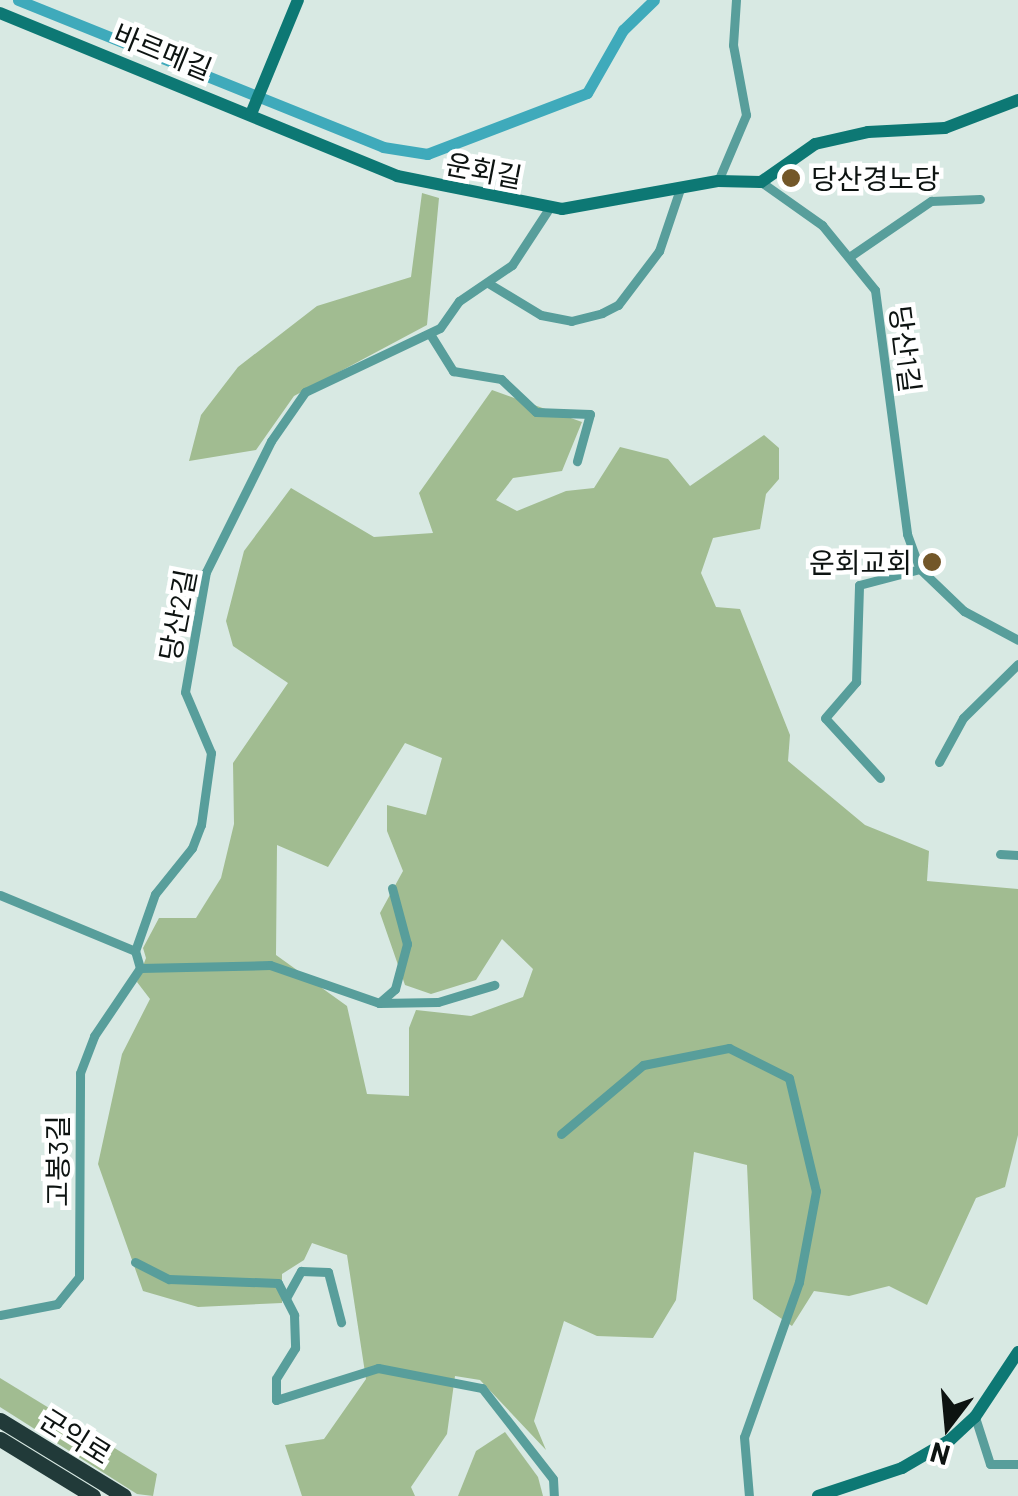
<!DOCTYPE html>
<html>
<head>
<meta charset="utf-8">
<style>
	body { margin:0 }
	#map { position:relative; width:1018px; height:1496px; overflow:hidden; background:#d8e9e3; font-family:Barlow,"Noto Sans KR",sans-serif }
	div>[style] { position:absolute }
	.green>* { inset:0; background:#a1bc91 }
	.canal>* { height:11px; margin:-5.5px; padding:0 5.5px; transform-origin:5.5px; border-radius:5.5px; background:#3faabb }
	.street>* { height:9px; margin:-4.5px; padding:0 4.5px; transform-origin:4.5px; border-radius:4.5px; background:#589e9b }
	.secondary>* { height:12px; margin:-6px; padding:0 6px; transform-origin:6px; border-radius:6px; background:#0d7874 }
	.highway>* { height:15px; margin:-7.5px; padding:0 7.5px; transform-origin:7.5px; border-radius:7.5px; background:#213a39 }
	.dots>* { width:28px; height:28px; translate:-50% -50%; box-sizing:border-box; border:5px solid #fff; border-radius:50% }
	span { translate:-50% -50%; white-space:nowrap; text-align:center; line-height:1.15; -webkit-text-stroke:9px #fff; paint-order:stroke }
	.street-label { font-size:28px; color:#0d1311 }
	.poi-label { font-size:28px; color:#0d1311 }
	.left { translate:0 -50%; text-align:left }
	.right { translate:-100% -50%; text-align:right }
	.north { position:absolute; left:898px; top:1376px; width:100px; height:100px; -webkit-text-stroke:8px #fff; paint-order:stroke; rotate:196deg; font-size:28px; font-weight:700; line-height:40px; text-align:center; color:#0d1311 }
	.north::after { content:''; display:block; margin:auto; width:35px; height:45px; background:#0d1311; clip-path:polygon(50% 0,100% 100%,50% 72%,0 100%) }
</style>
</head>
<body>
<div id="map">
	<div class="green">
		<div style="clip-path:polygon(422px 193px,439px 198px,427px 325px,294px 396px,256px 450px,189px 461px,201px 415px,238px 367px,317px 306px,411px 277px)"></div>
		<div style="clip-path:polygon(evenodd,492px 390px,582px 422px,562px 471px,513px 478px,496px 500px,517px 511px,566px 491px,594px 488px,620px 447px,668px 459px,690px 486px,764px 435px,779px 448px,779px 479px,766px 494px,760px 529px,713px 538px,701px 573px,716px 607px,740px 609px,790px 735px,788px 761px,865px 825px,929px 851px,927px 881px,1018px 889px,1018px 1135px,1005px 1187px,976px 1198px,927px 1305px,889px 1286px,849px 1296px,814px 1291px,792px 1326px,753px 1299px,747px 1165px,694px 1152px,676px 1300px,653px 1338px,597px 1336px,564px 1321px,534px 1421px,546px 1450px,480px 1380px,455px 1376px,447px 1434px,411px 1487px,415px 1496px,302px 1496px,285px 1445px,324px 1439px,366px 1379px,347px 1255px,312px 1243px,304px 1260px,282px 1274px,282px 1303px,198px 1307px,143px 1291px,98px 1164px,122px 1054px,150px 999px,137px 982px,146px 958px,143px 948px,159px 918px,196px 918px,221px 878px,234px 824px,233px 763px,288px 683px,233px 646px,226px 621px,244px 551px,291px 488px,374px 537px,433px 533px,419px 493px,492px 390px,405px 743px,442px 758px,426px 815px,387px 805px,387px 831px,403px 871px,380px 913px,405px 985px,431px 994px,476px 980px,502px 939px,533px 969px,523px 997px,471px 1016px,416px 1010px,409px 1028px,409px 1096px,367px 1094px,347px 1006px,276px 955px,277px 845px,328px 867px,405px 743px)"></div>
		<div style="clip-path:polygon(0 1378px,157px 1474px,153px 1496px,137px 1494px,0 1407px)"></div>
		<div style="clip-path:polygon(505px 1432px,538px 1477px,543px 1496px,458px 1496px,476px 1451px)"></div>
	</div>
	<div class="canal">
		<div style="left:18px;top:0;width:393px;rotate:21.9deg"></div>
		<div style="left:383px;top:147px;width:45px;rotate:9deg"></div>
		<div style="left:427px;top:154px;width:171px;rotate:-20.9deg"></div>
		<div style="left:587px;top:93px;width:73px;rotate:-60.3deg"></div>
		<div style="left:623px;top:30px;width:43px;rotate:-44.1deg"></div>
	</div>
	<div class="street">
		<div style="left:718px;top:181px;width:72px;rotate:-67deg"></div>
		<div style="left:746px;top:115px;width:71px;rotate:-100.5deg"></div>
		<div style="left:733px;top:45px;width:45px;rotate:-86.2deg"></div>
		<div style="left:761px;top:182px;width:75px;rotate:35.2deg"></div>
		<div style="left:822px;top:225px;width:84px;rotate:50.8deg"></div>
		<div style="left:875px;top:290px;width:246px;rotate:82.5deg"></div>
		<div style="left:907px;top:534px;width:37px;rotate:70deg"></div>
		<div style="left:920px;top:569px;width:61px;rotate:43.7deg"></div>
		<div style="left:964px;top:611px;width:61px;rotate:28.2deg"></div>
		<div style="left:852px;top:255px;width:96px;rotate:-34.4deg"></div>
		<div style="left:931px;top:201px;width:49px;rotate:-2.3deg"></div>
		<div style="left:488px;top:283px;width:62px;rotate:31.1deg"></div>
		<div style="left:541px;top:315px;width:31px;rotate:11deg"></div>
		<div style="left:571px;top:321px;width:32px;rotate:-14deg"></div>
		<div style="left:602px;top:313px;width:18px;rotate:-27deg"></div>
		<div style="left:618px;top:305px;width:68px;rotate:-52.8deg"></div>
		<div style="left:659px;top:251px;width:65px;rotate:-71.3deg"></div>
		<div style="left:430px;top:334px;width:44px;rotate:58.1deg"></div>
		<div style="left:453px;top:371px;width:49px;rotate:9.5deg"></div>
		<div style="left:501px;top:379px;width:48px;rotate:43.3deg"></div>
		<div style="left:536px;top:412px;width:54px;rotate:2.1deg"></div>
		<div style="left:590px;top:414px;width:49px;rotate:105.5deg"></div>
		<div style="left:939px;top:762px;width:50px;rotate:-61.4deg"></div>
		<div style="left:963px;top:718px;width:77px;rotate:-44.5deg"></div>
		<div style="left:880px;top:778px;width:81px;rotate:-132.5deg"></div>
		<div style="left:825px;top:718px;width:48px;rotate:-49.3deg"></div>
		<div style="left:856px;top:682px;width:97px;rotate:-88.2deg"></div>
		<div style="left:859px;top:585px;width:63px;rotate:-14.7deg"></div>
		<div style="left:1000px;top:854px;width:18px;rotate:3deg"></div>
		<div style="left:0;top:895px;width:146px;rotate:22.5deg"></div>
		<div style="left:140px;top:968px;width:18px;rotate:-106deg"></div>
		<div style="left:135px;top:951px;width:60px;rotate:-70.7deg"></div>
		<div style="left:155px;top:894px;width:59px;rotate:-51.2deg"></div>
		<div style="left:192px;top:848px;width:25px;rotate:-69deg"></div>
		<div style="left:201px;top:825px;width:73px;rotate:-82.1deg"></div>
		<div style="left:211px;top:753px;width:66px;rotate:-113.1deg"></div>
		<div style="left:185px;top:692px;width:122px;rotate:-80.1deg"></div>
		<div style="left:206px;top:572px;width:146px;rotate:-63.6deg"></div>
		<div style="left:271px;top:441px;width:60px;rotate:-55.2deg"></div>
		<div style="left:305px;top:392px;width:149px;rotate:-25.4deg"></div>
		<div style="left:440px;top:328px;width:33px;rotate:-55deg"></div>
		<div style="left:459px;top:301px;width:64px;rotate:-34.2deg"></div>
		<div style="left:512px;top:265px;width:69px;rotate:-56.8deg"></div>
		<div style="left:140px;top:968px;width:130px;rotate:-1.3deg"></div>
		<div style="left:270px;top:965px;width:115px;rotate:19.2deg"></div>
		<div style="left:379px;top:1003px;width:21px;rotate:-41deg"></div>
		<div style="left:395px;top:989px;width:47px;rotate:-75.1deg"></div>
		<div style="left:407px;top:944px;width:58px;rotate:-105deg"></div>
		<div style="left:379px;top:1003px;width:59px;rotate:-1deg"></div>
		<div style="left:438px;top:1002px;width:59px;rotate:-16.9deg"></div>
		<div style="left:561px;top:1134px;width:107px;rotate:-40.1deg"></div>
		<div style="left:643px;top:1065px;width:88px;rotate:-11.2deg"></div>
		<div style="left:729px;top:1048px;width:67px;rotate:26.6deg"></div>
		<div style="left:789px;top:1078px;width:116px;rotate:76.6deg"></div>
		<div style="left:816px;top:1191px;width:93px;rotate:100.6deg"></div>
		<div style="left:799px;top:1282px;width:164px;rotate:109.5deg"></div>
		<div style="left:744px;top:1437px;width:59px;rotate:85.2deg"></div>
		<div style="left:135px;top:1262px;width:38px;rotate:27deg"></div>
		<div style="left:169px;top:1279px;width:109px;rotate:2.1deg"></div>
		<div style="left:278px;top:1283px;width:36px;rotate:63deg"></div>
		<div style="left:294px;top:1315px;width:33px;rotate:88deg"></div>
		<div style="left:295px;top:1348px;width:36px;rotate:122deg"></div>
		<div style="left:276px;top:1379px;width:21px;rotate:90deg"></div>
		<div style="left:276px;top:1400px;width:107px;rotate:-17.4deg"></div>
		<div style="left:378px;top:1368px;width:106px;rotate:10.9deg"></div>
		<div style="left:482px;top:1388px;width:115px;rotate:52deg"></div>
		<div style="left:553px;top:1479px;width:17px;rotate:87deg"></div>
		<div style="left:286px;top:1298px;width:31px;rotate:-61deg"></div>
		<div style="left:301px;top:1271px;width:27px;rotate:2deg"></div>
		<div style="left:328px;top:1272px;width:52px;rotate:75.4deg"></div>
		<div style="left:0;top:1315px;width:58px;rotate:-10.9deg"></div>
		<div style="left:57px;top:1304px;width:35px;rotate:-51deg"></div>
		<div style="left:79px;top:1277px;width:204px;rotate:-89.7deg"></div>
		<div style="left:80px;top:1073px;width:40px;rotate:-69deg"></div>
		<div style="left:94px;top:1036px;width:82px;rotate:-55.9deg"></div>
		<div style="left:975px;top:1417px;width:49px;rotate:72.3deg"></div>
		<div style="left:990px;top:1464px;width:28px"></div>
	</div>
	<div class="secondary">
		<div style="left:0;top:13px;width:429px;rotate:22.3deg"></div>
		<div style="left:397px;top:176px;width:168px;rotate:11.3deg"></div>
		<div style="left:562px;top:209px;width:158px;rotate:-10.2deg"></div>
		<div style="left:718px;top:181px;width:43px;rotate:1.3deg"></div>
		<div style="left:761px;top:182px;width:66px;rotate:-35.1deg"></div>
		<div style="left:815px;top:144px;width:54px;rotate:-12.8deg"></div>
		<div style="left:868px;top:132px;width:77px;rotate:-3deg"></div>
		<div style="left:945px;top:128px;width:78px;rotate:-21deg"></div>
		<div style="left:251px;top:114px;width:123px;rotate:-67.6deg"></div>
		<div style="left:818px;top:1496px;width:89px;rotate:-18.4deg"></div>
		<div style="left:902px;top:1468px;width:56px;rotate:-30.3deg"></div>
		<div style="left:950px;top:1440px;width:34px;rotate:-43deg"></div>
		<div style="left:975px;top:1417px;width:78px;rotate:-56.5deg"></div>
	</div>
	<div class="highway">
		<div style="left:0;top:1420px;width:145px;rotate:31.5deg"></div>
		<div style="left:0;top:1439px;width:109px;rotate:31.5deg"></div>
	</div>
	<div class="dots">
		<div style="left:791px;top:178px;background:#735729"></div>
		<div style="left:932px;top:562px;background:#735729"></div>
	</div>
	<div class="street-label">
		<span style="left:163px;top:51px;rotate:22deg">바르메길</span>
		<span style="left:484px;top:170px;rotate:11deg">운회길</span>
		<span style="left:906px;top:349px;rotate:83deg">당산1길</span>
		<span style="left:177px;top:615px;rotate:-79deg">당산2길</span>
		<span style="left:57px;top:1161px;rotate:-90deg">고봉3길</span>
		<span style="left:76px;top:1436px;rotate:32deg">군익로</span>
	</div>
	<div class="poi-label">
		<span class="left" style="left:811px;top:178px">당산경노당</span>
		<span class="right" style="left:912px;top:562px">운회교회</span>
	</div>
	<div class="north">N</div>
</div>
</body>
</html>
